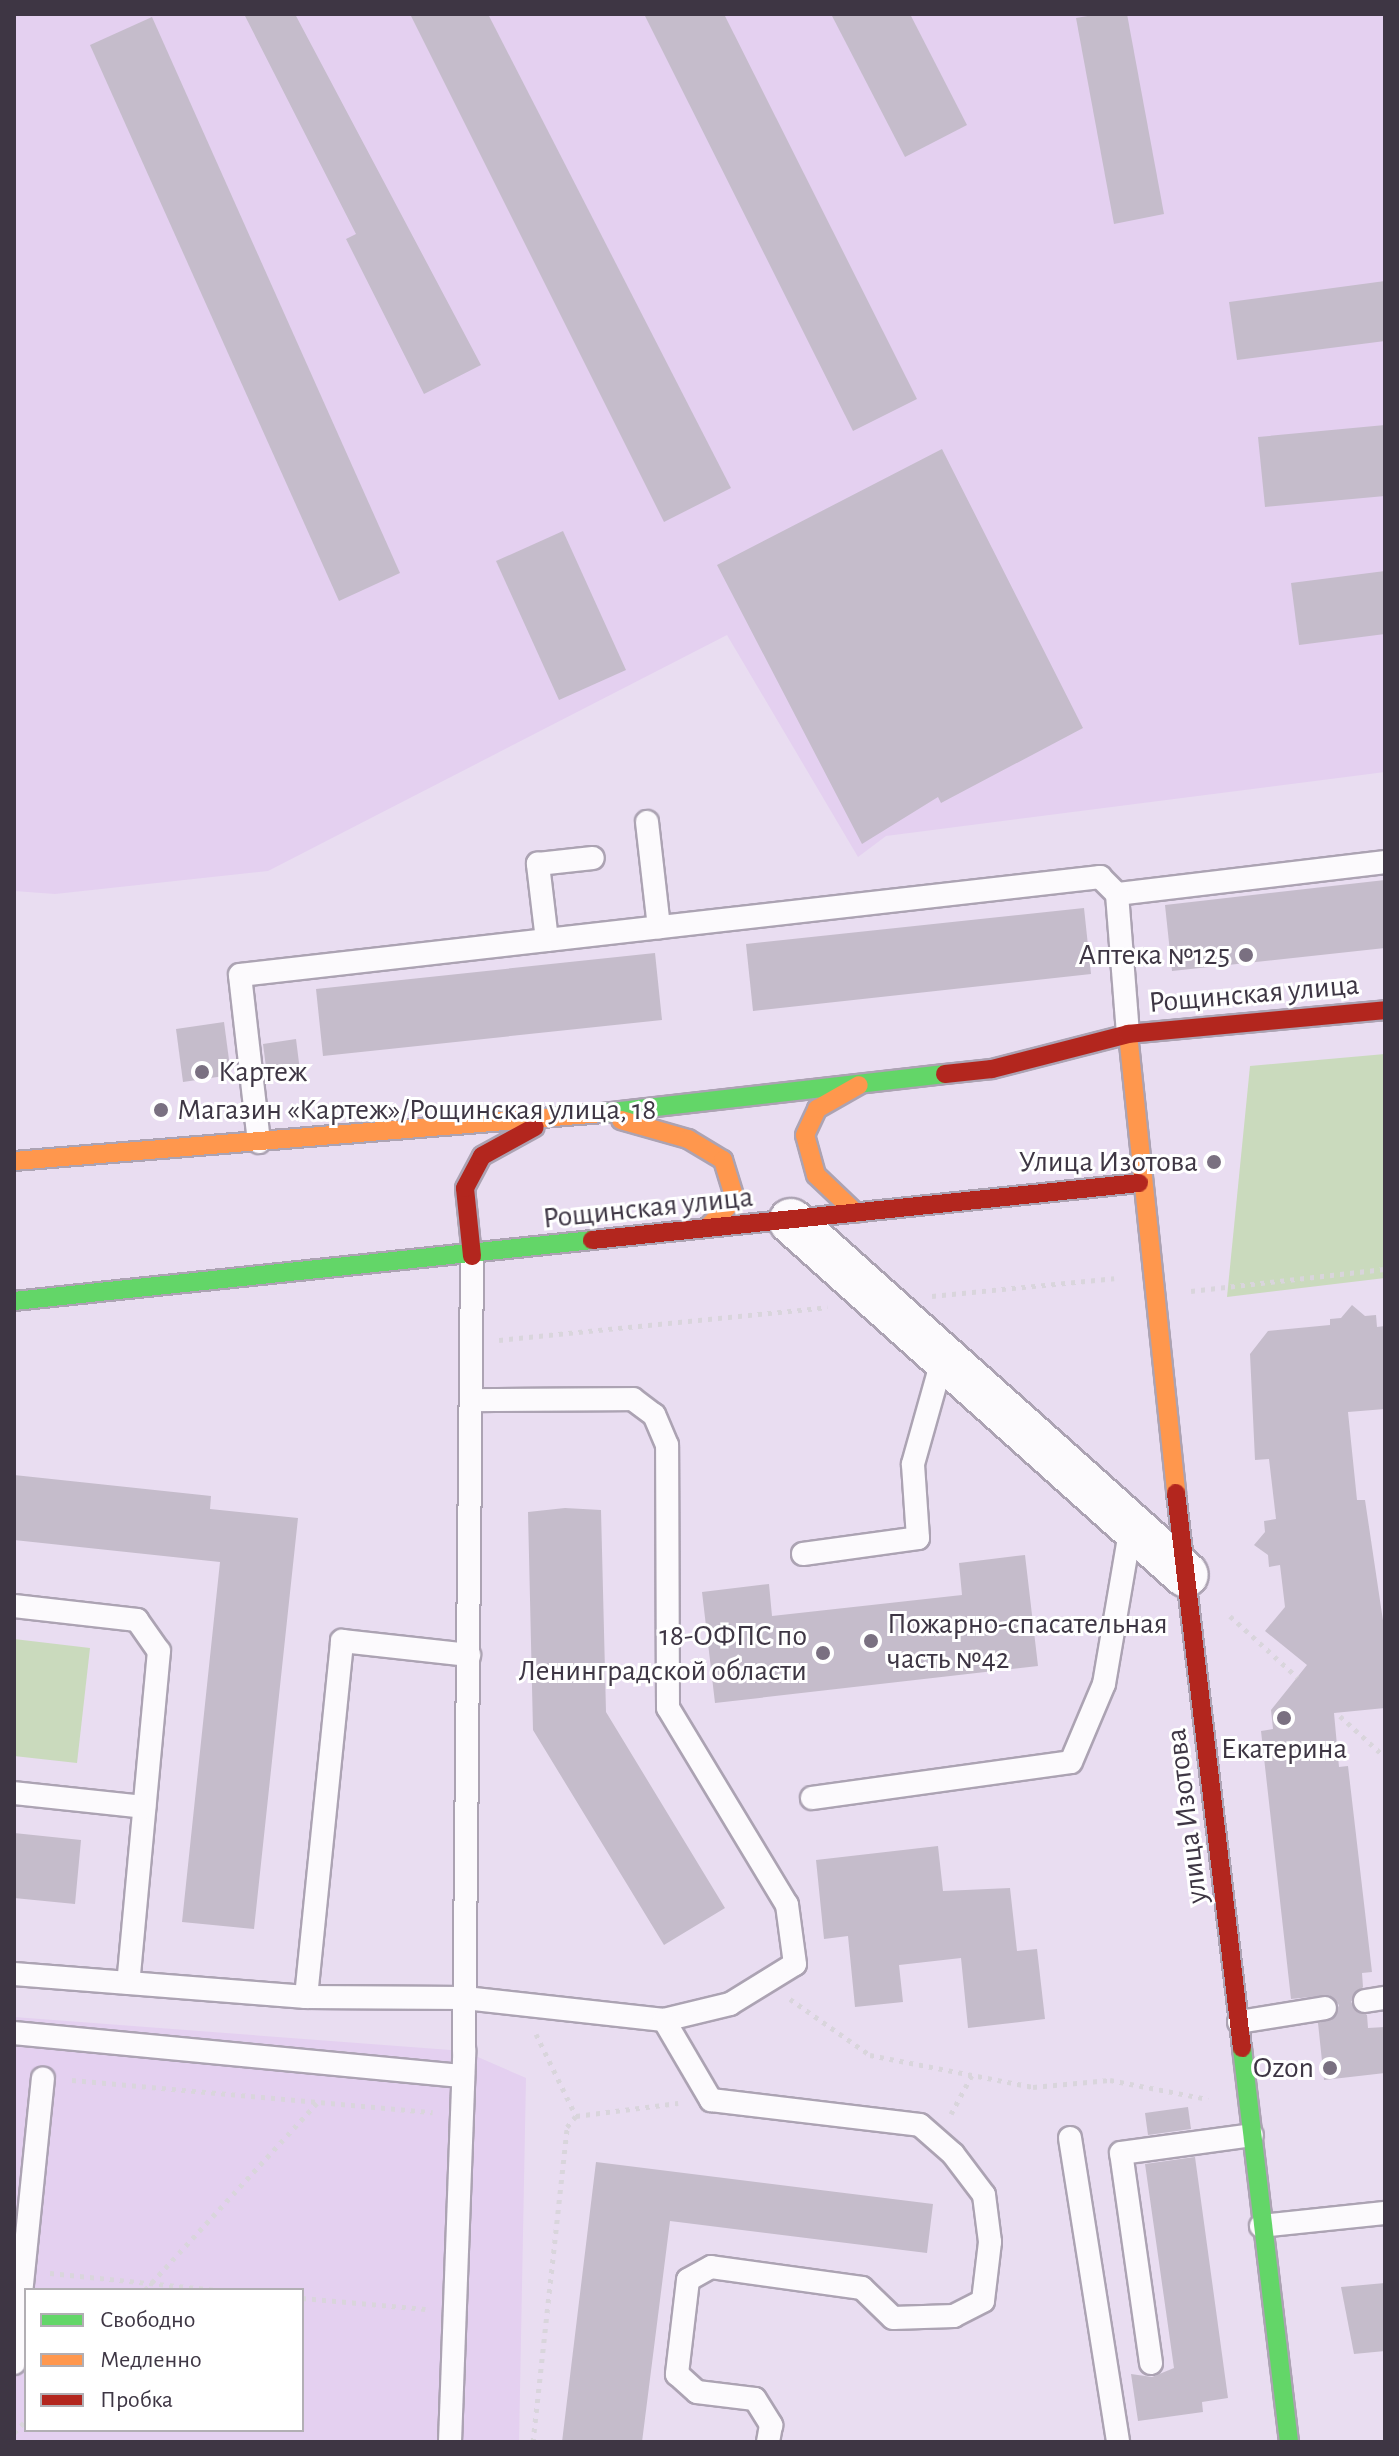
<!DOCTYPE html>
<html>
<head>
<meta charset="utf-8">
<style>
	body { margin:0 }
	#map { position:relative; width:1399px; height:2456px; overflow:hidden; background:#e9ddf1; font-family:"Alegreya Sans",sans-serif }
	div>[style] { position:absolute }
	.built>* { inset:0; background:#e4d0f0 }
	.green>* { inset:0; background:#cadabd }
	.building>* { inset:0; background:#c5bccb }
	.path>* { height:5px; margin-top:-2.5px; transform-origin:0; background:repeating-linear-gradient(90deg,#d9d5dc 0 4px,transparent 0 10px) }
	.roads { filter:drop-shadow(2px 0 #aca3b3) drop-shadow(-2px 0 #aca3b3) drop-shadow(0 2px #aca3b3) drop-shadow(0 -2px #aca3b3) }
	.lane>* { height:22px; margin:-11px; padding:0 11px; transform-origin:11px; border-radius:11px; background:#fcfafd }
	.street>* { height:44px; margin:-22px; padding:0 22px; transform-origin:22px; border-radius:22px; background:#fcfafd }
	.fast>* { height:18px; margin:-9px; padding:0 9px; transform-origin:9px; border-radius:9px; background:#63d668 }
	.slow>* { height:18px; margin:-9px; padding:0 9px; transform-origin:9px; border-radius:9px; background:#ff974d }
	.jam>* { height:18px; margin:-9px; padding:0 9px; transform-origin:9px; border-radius:9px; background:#b3261e }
	.dots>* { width:22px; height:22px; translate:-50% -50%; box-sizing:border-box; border:4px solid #fff; border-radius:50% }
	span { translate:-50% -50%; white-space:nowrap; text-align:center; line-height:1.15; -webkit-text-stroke:6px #fff; paint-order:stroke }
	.poi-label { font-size:30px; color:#3e3644 }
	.right { translate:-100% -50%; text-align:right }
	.left { translate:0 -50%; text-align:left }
	.street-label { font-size:30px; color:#3e3644 }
	.frame { position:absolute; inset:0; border:16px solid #3e3644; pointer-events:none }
	.legend { position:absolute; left:24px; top:2288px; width:280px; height:144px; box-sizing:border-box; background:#fff; border:2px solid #b2afb4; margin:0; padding:10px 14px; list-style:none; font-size:24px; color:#3e3644 }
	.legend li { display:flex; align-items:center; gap:16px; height:40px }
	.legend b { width:40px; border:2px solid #b2afb4 }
</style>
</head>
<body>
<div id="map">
	<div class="built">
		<div style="clip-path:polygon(14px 14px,1385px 14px,1385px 772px,886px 836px,858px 857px,727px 635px,268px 871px,55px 894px,14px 891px)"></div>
		<div style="clip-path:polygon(evenodd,14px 2017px,464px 2051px,526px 2078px,519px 2442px,14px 2442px,14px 2017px,26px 2290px,302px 2290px,302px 2430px,26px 2430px,26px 2290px)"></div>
	</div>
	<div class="green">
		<div style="clip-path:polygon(1385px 1054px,1385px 1278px,1227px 1297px,1250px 1066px)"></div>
		<div style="clip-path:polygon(14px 1639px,90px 1648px,77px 1763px,14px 1756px)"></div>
	</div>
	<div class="building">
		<div style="clip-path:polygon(244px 14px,295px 14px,481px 365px,424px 394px,346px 239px,356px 234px)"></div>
		<div style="clip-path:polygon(410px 14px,488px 14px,731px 488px,664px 522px)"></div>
		<div style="clip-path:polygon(644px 14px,724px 14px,917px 399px,853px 431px)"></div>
		<div style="clip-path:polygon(831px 14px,910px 14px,967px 125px,905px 157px)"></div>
		<div style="clip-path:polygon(1099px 14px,1127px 14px,1164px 214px,1114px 224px,1076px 18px)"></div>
		<div style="clip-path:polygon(152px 17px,400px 573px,339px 601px,90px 45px)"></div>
		<div style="clip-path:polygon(1385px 281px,1385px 341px,1237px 360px,1229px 302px)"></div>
		<div style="clip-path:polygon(1385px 425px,1385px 496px,1265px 507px,1258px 437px)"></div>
		<div style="clip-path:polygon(942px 449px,1083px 728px,941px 803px,938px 797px,862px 844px,717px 565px)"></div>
		<div style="clip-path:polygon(563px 531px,626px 670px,559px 700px,496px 561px)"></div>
		<div style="clip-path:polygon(1385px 571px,1385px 634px,1299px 645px,1291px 583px)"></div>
		<div style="clip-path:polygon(1385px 880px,1385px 948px,1172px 971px,1165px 905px)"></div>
		<div style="clip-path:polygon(1084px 908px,1091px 974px,753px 1011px,746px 944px)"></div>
		<div style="clip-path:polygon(655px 953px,662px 1020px,323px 1056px,316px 989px)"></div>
		<div style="clip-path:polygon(224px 1022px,231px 1075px,183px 1082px,176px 1029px)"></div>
		<div style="clip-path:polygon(296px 1039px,300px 1071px,267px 1075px,263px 1044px)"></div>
		<div style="clip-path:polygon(1352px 1305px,1365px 1316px,1376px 1315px,1377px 1327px,1385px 1326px,1385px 1409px,1348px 1412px,1357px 1500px,1365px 1500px,1385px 1634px,1385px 1708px,1334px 1713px,1339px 1767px,1348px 1766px,1372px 1972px,1362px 1973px,1363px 1987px,1351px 2002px,1367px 2015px,1368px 2028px,1385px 2027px,1385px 2073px,1324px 2080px,1318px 2023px,1334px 2018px,1339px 2005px,1329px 1995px,1291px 1999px,1261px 1731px,1273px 1729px,1271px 1710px,1307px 1665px,1265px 1631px,1285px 1607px,1280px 1565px,1269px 1567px,1268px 1555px,1254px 1545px,1265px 1532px,1264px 1521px,1276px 1519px,1269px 1459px,1255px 1460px,1250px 1354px,1268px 1331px,1330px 1325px,1330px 1319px,1341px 1318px)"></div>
		<div style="clip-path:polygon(14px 1475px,211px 1496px,210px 1509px,298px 1518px,254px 1929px,182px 1922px,220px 1562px,14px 1540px)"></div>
		<div style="clip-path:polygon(565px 1508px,601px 1510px,606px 1712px,725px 1908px,664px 1945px,533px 1730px,528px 1512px)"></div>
		<div style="clip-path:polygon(1025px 1555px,1038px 1666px,715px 1703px,702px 1592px,769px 1584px,772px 1616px,962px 1595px,959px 1563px)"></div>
		<div style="clip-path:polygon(14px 1833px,81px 1840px,75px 1904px,14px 1898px)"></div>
		<div style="clip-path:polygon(938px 1846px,943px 1891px,1010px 1888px,1017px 1951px,1037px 1949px,1045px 2019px,968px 2028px,961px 1958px,899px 1965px,903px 2002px,855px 2007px,848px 1936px,824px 1939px,816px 1860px)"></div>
		<div style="clip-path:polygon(1188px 2107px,1191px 2129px,1148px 2135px,1145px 2113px)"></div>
		<div style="clip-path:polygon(1195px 2157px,1228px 2398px,1202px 2402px,1203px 2412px,1138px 2421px,1131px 2374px,1152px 2377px,1174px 2368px,1145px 2164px)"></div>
		<div style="clip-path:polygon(596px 2162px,933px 2204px,927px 2253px,670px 2221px,642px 2442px,562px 2442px)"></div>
		<div style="clip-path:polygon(1385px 2283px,1385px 2351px,1354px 2354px,1341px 2287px)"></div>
	</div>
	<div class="path">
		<div style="left:1191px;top:1291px;width:195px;rotate:-6.5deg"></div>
		<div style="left:932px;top:1296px;width:183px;rotate:-5.6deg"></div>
		<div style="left:499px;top:1340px;width:330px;rotate:-5.7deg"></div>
		<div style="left:1230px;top:1616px;width:91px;rotate:42.3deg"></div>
		<div style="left:1340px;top:1716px;width:61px;rotate:42.3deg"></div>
		<div style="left:790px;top:1999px;width:98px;rotate:35deg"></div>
		<div style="left:870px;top:2055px;width:166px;rotate:11.1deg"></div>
		<div style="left:1033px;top:2087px;width:77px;rotate:-5.2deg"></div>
		<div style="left:1110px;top:2080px;width:100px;rotate:11deg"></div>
		<div style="left:536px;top:2034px;width:91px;rotate:64deg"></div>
		<div style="left:72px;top:2080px;width:362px;rotate:5.1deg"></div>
		<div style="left:951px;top:2114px;width:44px;rotate:-61.7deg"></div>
		<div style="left:50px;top:2273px;width:167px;rotate:5.8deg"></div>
		<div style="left:145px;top:2290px;width:254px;rotate:-47.4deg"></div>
		<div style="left:302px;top:2298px;width:124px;rotate:5.1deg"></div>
		<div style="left:14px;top:2433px;width:18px;rotate:-47deg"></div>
		<div style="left:533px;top:2442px;width:317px;rotate:-83.8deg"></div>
		<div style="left:567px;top:2127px;width:14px;rotate:-51deg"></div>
		<div style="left:576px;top:2116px;width:103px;rotate:-7.3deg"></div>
	</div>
	<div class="roads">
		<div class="lane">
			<div style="left:647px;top:822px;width:106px;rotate:83.5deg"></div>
			<div style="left:1117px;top:894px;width:270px;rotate:-6.8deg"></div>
			<div style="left:547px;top:940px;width:77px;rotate:-96.8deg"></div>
			<div style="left:538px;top:864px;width:55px;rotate:-6.2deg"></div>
			<div style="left:259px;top:1142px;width:168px;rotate:-96.5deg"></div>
			<div style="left:240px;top:975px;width:866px;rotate:-6.5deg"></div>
			<div style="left:1100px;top:877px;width:24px;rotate:45deg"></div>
			<div style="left:1117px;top:894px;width:140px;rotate:85.5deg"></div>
			<div style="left:803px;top:1554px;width:116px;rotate:-7.9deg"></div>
			<div style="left:918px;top:1538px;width:74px;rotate:-93.9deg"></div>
			<div style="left:913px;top:1464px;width:111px;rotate:-74.3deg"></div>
			<div style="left:14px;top:1606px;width:124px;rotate:6.5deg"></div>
			<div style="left:137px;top:1620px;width:38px;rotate:55deg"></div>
			<div style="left:159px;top:1651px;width:333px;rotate:95.3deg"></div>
			<div style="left:14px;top:1793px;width:131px;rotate:6.1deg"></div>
			<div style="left:812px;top:1798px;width:261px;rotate:-7.9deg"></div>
			<div style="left:1071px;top:1762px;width:85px;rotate:-67.1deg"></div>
			<div style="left:1104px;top:1684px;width:160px;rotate:-80.3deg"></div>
			<div style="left:14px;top:1974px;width:293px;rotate:4.5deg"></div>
			<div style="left:306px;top:1997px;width:159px;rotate:0.4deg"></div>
			<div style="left:465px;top:1998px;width:200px;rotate:6.3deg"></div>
			<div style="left:664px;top:2020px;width:68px;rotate:-13.6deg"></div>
			<div style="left:730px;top:2004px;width:76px;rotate:-31.6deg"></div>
			<div style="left:795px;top:1964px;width:60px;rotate:-97.7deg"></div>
			<div style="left:787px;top:1905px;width:230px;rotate:-121.1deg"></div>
			<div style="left:668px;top:1708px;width:263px;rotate:-90.2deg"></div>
			<div style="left:667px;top:1445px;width:33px;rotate:-113deg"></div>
			<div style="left:654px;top:1415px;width:26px;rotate:-143deg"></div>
			<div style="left:633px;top:1399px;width:162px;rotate:179.6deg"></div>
			<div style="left:306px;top:1997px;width:358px;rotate:-84.2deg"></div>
			<div style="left:342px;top:1641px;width:128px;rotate:6.3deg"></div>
			<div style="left:1365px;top:2001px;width:20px;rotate:-9deg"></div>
			<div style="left:664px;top:2020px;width:93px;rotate:59.6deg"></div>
			<div style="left:711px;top:2100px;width:210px;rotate:6.8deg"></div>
			<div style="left:920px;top:2125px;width:44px;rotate:41.3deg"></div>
			<div style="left:953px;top:2154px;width:51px;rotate:52.9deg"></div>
			<div style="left:984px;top:2195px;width:47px;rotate:82.7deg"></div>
			<div style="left:990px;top:2242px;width:59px;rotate:96.8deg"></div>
			<div style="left:983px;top:2301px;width:33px;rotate:153deg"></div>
			<div style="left:954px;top:2316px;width:61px;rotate:178.1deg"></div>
			<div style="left:893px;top:2318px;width:43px;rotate:-135.9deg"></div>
			<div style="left:862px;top:2288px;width:152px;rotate:-172.1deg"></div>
			<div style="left:711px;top:2267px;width:26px;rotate:151deg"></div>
			<div style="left:688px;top:2280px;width:95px;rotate:96.7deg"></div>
			<div style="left:677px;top:2374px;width:27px;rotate:42deg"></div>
			<div style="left:697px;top:2392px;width:58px;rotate:6.9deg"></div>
			<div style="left:755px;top:2399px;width:31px;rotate:58deg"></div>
			<div style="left:771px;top:2425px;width:17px;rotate:100deg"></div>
			<div style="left:1239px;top:2022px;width:87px;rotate:-9.2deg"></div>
			<div style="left:14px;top:2033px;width:451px;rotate:5.5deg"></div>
			<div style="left:1070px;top:2138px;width:308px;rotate:81deg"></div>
			<div style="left:1261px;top:2226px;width:125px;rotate:-6deg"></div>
			<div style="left:14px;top:2363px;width:286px;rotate:-84.2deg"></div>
			<div style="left:1151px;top:2363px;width:212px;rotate:-98.1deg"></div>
			<div style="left:1121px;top:2153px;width:132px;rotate:-7.8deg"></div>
			<div style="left:450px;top:2442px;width:391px;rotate:-87.9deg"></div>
			<div style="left:464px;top:2051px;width:795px;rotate:-89.42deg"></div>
		</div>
		<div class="street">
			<div style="left:791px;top:1221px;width:530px;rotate:41.87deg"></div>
		</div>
		<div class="fast">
			<div style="left:603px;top:1113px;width:344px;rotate:-6.5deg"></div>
			<div style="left:14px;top:1301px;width:581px;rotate:-6.02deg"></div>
			<div style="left:1242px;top:2048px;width:397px;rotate:83.2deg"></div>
		</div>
		<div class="slow">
			<div style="left:1128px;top:1034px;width:462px;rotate:84deg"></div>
			<div style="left:621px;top:1120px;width:70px;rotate:15.8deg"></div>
			<div style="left:688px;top:1139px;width:41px;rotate:31deg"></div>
			<div style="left:723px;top:1160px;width:41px;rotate:72.9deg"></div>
			<div style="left:735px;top:1199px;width:39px;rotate:134deg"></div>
			<div style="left:14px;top:1161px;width:591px;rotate:-4.66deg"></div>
			<div style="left:856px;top:1213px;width:55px;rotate:-136.5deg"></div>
			<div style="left:816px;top:1175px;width:41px;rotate:-105.4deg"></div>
			<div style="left:805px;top:1135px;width:29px;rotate:-65deg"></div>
			<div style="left:817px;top:1109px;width:48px;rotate:-29.7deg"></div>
		</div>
		<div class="jam">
			<div style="left:945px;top:1074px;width:47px;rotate:-6.1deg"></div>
			<div style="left:992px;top:1069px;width:140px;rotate:-14.4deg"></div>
			<div style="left:1128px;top:1034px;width:258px;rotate:-5.3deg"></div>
			<div style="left:592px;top:1240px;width:550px;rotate:-5.95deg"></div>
			<div style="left:472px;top:1256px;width:68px;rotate:-95.9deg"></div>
			<div style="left:465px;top:1188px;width:36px;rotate:-62deg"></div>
			<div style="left:482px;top:1156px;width:60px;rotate:-28.7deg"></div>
			<div style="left:1176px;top:1493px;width:559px;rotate:83.22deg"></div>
		</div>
	</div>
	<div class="dots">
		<div style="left:1246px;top:955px;background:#7a7081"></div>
		<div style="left:202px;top:1072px;background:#7a7081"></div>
		<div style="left:161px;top:1110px;background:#7a7081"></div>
		<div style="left:1214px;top:1162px;background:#7a7081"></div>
		<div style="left:871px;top:1641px;background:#7a7081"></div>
		<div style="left:823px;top:1653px;background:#7a7081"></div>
		<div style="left:1284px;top:1718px;background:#7a7081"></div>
		<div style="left:1330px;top:2068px;background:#7a7081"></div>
	</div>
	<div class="poi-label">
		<span class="right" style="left:1230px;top:955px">Аптека №125</span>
		<span class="left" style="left:218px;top:1072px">Картеж</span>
		<span class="left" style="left:177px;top:1110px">Магазин «Картеж»/Рощинская улица, 18</span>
		<span class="right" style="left:1198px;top:1162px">Улица Изотова</span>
		<span class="left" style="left:887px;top:1641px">Пожарно-спасательная<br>часть №42</span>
		<span class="right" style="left:807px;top:1653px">18-ОФПС по<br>Ленинградской области</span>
		<span style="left:1284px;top:1749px">Екатерина</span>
		<span class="right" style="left:1314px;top:2068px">Ozon</span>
	</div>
	<div class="street-label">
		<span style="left:1254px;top:994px;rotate:-5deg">Рощинская улица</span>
		<span style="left:648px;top:1208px;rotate:-6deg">Рощинская улица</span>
		<span style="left:1187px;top:1816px;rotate:-97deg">улица Изотова</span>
	</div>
	<div class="frame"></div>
	<ul class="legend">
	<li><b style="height:10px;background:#63d668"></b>Свободно</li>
	<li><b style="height:10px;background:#ff974d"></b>Медленно</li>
	<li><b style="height:10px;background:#b3261e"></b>Пробка</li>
	</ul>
</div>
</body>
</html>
